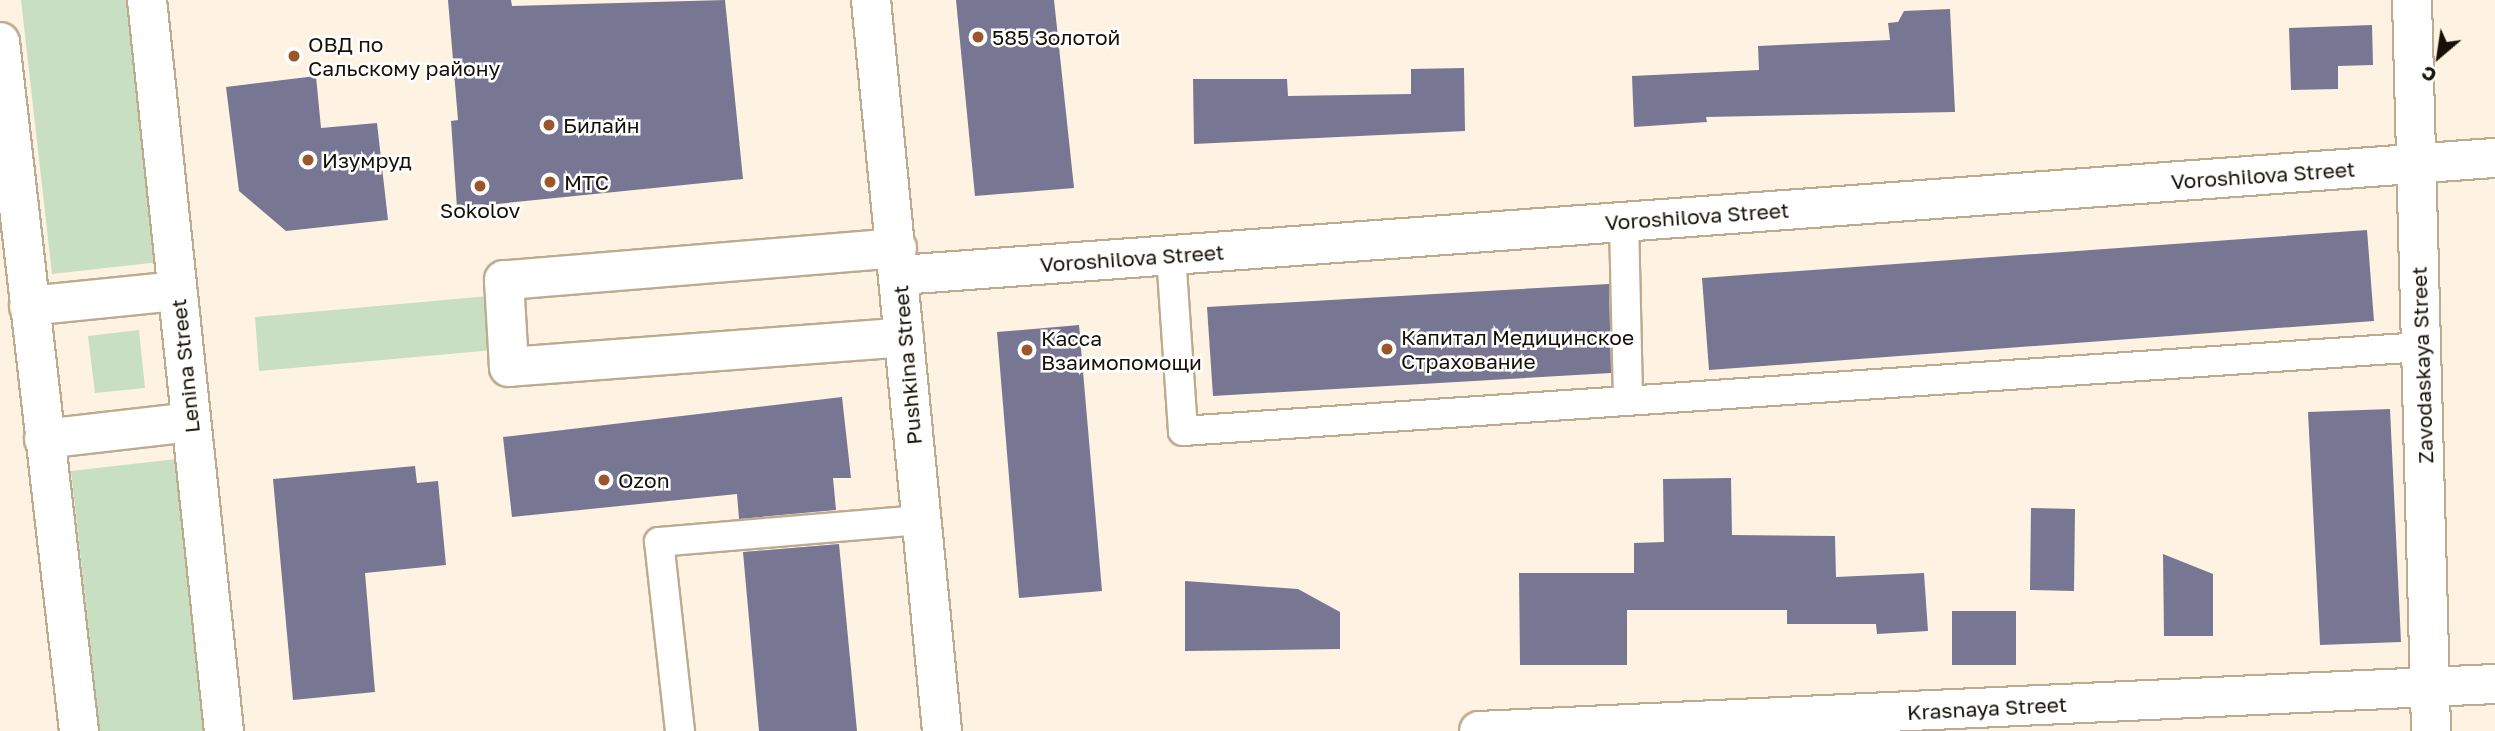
<!DOCTYPE html>
<html>
<head>
<meta charset="utf-8">
<style>
	body { margin:0 }
	#map { position:relative; width:2495px; height:731px; overflow:hidden; background:#fef3e2; font-family:"Golos Text",sans-serif }
	div>[style] { position:absolute }
	.green>* { inset:0; background:#c8dfc1 }
	.building>* { inset:0; background:#777793 }
	.roads { filter:drop-shadow(2px 0 #bdab90) drop-shadow(-2px 0 #bdab90) drop-shadow(0 2px #bdab90) drop-shadow(0 -2px #bdab90) }
	.service>* { height:28px; margin:-14px; padding:0 14px; transform-origin:14px; border-radius:14px; background:#fff }
	.pedestrian>* { height:38px; margin:-19px; padding:0 19px; transform-origin:19px; border-radius:19px; background:#fff }
	.minor>* { height:38px; margin:-19px; padding:0 19px; transform-origin:19px; border-radius:19px; background:#fff }
	.tertiary>* { height:38px; margin:-19px; padding:0 19px; transform-origin:19px; border-radius:19px; background:#fff }
	.secondary>* { height:38px; margin:-19px; padding:0 19px; transform-origin:19px; border-radius:19px; background:#fff }
	.dots>* { width:19px; height:19px; translate:-50% -50%; box-sizing:border-box; border:4px solid #fff; border-radius:50% }
	span { translate:-50% -50%; white-space:nowrap; text-align:center; line-height:1.15; -webkit-text-stroke:5px #fff; paint-order:stroke }
	.poi-label { font-size:21px; color:#161006 }
	.left { translate:0 -50%; text-align:left }
	.street-label { font-size:21px; color:#161006 }
	.north { position:absolute; left:2404px; top:21px; width:70px; height:70px; -webkit-text-stroke:5px #fff; paint-order:stroke; rotate:209deg; font-size:19px; font-weight:700; line-height:28px; text-align:center; color:#161006 }
	.north::after { content:''; display:block; margin:auto; width:24px; height:32px; background:#161006; clip-path:polygon(50% 0,100% 100%,50% 72%,0 100%) }
</style>
</head>
<body>
<div id="map">
	<div class="green">
		<div style="clip-path:polygon(21px 0,129px 0,159px 262px,52px 274px)"></div>
		<div style="clip-path:polygon(489px 296px,494px 350px,259px 371px,255px 317px)"></div>
		<div style="clip-path:polygon(139px 330px,145px 388px,95px 393px,88px 336px)"></div>
		<div style="clip-path:polygon(185px 458px,215px 731px,100px 731px,71px 471px)"></div>
	</div>
	<div class="building">
		<div style="clip-path:polygon(448px 0,511px 0,512px 6px,725px 0,743px 179px,457px 208px,451px 121px,458px 120px)"></div>
		<div style="clip-path:polygon(956px 0,1054px 0,1074px 188px,975px 196px)"></div>
		<div style="clip-path:polygon(1950px 9px,1955px 112px,1706px 117px,1707px 122px,1634px 127px,1632px 76px,1759px 70px,1758px 46px,1890px 40px,1888px 23px,1898px 22px,1904px 11px)"></div>
		<div style="clip-path:polygon(2372px 25px,2373px 65px,2338px 66px,2338px 89px,2291px 90px,2289px 28px)"></div>
		<div style="clip-path:polygon(1464px 68px,1465px 131px,1194px 144px,1193px 79px,1287px 79px,1288px 96px,1411px 94px,1411px 69px)"></div>
		<div style="clip-path:polygon(316px 76px,321px 128px,377px 123px,388px 220px,286px 231px,239px 191px,226px 87px)"></div>
		<div style="clip-path:polygon(2367px 230px,2374px 321px,1709px 370px,1702px 278px)"></div>
		<div style="clip-path:polygon(1609px 284px,1611px 373px,1213px 396px,1207px 307px)"></div>
		<div style="clip-path:polygon(1079px 325px,1102px 591px,1019px 598px,997px 332px)"></div>
		<div style="clip-path:polygon(842px 397px,851px 478px,833px 478px,836px 510px,739px 519px,737px 494px,512px 517px,503px 437px)"></div>
		<div style="clip-path:polygon(2390px 409px,2401px 642px,2320px 645px,2308px 412px)"></div>
		<div style="clip-path:polygon(415px 466px,417px 483px,438px 481px,446px 565px,365px 573px,375px 692px,293px 700px,273px 479px)"></div>
		<div style="clip-path:polygon(1731px 478px,1732px 535px,1835px 536px,1836px 577px,1924px 573px,1928px 631px,1877px 634px,1876px 624px,1787px 624px,1787px 610px,1627px 610px,1627px 665px,1520px 665px,1519px 573px,1634px 573px,1634px 543px,1664px 542px,1663px 479px)"></div>
		<div style="clip-path:polygon(2031px 508px,2075px 509px,2074px 591px,2030px 590px)"></div>
		<div style="clip-path:polygon(839px 544px,857px 731px,759px 731px,743px 552px)"></div>
		<div style="clip-path:polygon(2163px 554px,2213px 574px,2213px 636px,2164px 636px)"></div>
		<div style="clip-path:polygon(1185px 581px,1298px 589px,1340px 612px,1340px 649px,1185px 651px)"></div>
		<div style="clip-path:polygon(1952px 611px,2016px 611px,2016px 665px,1952px 665px)"></div>
	</div>
	<div class="roads">
		<div class="service">
			<div style="left:1624px;top:221px;width:180px;rotate:88.7deg"></div>
			<div style="left:1171px;top:255px;width:176px;rotate:86.1deg"></div>
			<div style="left:1183px;top:431px;width:1241px;rotate:-3.88deg"></div>
			<div style="left:680px;top:731px;width:190px;rotate:-96.3deg"></div>
			<div style="left:659px;top:542px;width:263px;rotate:-4.8deg"></div>
		</div>
		<div class="pedestrian">
			<div style="left:147px;top:0;width:735px;rotate:83.99deg"></div>
			<div style="left:0;top:42px;width:694px;rotate:83.46deg"></div>
			<div style="left:29px;top:306px;width:148px;rotate:-5.8deg"></div>
			<div style="left:44px;top:439px;width:148px;rotate:-6.6deg"></div>
		</div>
		<div class="minor">
			<div style="left:2412px;top:0;width:731px;rotate:88.51deg"></div>
			<div style="left:897px;top:248px;width:394px;rotate:175.3deg"></div>
			<div style="left:504px;top:280px;width:87px;rotate:86.7deg"></div>
			<div style="left:509px;top:367px;width:396px;rotate:-4.3deg"></div>
			<div style="left:1479px;top:731px;width:1017px;rotate:-2.65deg"></div>
		</div>
		<div class="tertiary">
			<div style="left:900px;top:275px;width:1599px;rotate:-4.2deg"></div>
		</div>
		<div class="secondary">
			<div style="left:871px;top:0;width:734px;rotate:84.45deg"></div>
		</div>
	</div>
	<div class="dots">
		<div style="left:978px;top:37px;background:#9b5729"></div>
		<div style="left:294px;top:56px;background:#9b5729"></div>
		<div style="left:549px;top:125px;background:#9b5729"></div>
		<div style="left:308px;top:160px;background:#9b5729"></div>
		<div style="left:550px;top:182px;background:#9b5729"></div>
		<div style="left:480px;top:186px;background:#9b5729"></div>
		<div style="left:1387px;top:349px;background:#9b5729"></div>
		<div style="left:1027px;top:350px;background:#9b5729"></div>
		<div style="left:604px;top:480px;background:#9b5729"></div>
	</div>
	<div class="poi-label">
		<span class="left" style="left:992px;top:37px">585 Золотой</span>
		<span class="left" style="left:308px;top:56px">ОВД по<br>Сальскому району</span>
		<span class="left" style="left:563px;top:125px">Билайн</span>
		<span class="left" style="left:322px;top:160px">Изумруд</span>
		<span class="left" style="left:564px;top:182px">МТС</span>
		<span style="left:480px;top:210px">Sokolov</span>
		<span class="left" style="left:1401px;top:349px">Капитал Медицинское<br>Страхование</span>
		<span class="left" style="left:1041px;top:350px">Касса<br>Взаимопомощи</span>
		<span class="left" style="left:618px;top:480px">Ozon</span>
	</div>
	<div class="street-label">
		<span style="left:2263px;top:175px;rotate:-4deg">Voroshilova Street</span>
		<span style="left:1697px;top:216px;rotate:-4deg">Voroshilova Street</span>
		<span style="left:1132px;top:258px;rotate:-4deg">Voroshilova Street</span>
		<span style="left:907px;top:365px;rotate:-95deg">Pushkina Street</span>
		<span style="left:2422px;top:365px;rotate:-92deg">Zavodaskaya Street</span>
		<span style="left:185px;top:366px;rotate:-96deg">Lenina Street</span>
		<span style="left:1987px;top:708px;rotate:-3deg">Krasnaya Street</span>
	</div>
	<div class="north">С</div>
</div>
</body>
</html>
